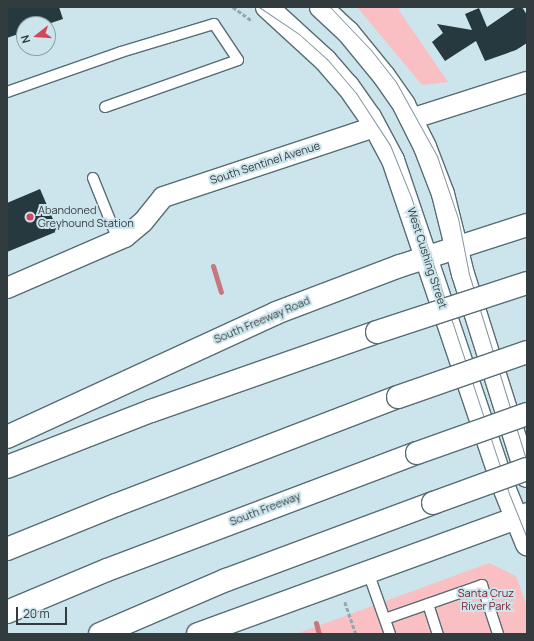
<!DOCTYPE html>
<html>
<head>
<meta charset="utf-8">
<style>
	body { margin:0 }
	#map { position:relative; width:534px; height:641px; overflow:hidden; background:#cce4ec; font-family:Manrope,sans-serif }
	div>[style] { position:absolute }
	.green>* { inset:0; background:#fabfc2 }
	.stream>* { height:5px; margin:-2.5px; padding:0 2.5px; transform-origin:2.5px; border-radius:2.5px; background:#c7787e }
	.building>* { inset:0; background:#25393f }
	.path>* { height:2.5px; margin-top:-1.25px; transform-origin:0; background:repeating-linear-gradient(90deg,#94a7ad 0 4px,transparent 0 6px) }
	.roads { filter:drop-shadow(1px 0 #576d73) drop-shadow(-1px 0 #576d73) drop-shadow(0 1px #576d73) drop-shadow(0 -1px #576d73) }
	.lane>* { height:10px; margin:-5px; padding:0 5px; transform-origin:5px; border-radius:5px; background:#fff }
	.street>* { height:20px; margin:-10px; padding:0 10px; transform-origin:10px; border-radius:10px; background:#fff }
	.secondary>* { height:22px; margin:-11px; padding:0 11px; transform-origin:11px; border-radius:11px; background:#fff }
	.highway>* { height:22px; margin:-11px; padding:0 11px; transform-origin:11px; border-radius:11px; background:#fff }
	.tram>* { height:1px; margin:-0.5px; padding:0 0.5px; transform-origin:0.5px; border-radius:0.5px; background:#85979d }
	.bridges { filter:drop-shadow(1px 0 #576d73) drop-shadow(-1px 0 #576d73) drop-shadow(0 1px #576d73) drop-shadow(0 -1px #576d73) }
	.highway-bridge>* { height:22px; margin:-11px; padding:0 11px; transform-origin:11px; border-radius:11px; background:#fff }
	.dots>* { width:11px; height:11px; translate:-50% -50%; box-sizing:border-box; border:2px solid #cce4ec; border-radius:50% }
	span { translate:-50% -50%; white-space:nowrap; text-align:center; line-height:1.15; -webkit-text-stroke:4px #cce4ec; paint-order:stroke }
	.street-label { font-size:11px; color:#323c3f }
	.poi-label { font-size:11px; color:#323c3f }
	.left { translate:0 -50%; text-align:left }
	.park-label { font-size:11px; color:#812132 }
	.frame { position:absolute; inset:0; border:8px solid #323c3f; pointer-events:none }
	.north { position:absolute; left:16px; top:16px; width:40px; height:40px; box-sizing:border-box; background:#cce4ec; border:1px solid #8ea1a7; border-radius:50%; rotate:253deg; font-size:11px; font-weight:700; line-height:16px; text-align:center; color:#323c3f }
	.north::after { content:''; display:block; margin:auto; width:14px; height:18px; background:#d4445b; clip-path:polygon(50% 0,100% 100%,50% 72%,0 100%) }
	.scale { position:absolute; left:16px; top:607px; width:51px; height:18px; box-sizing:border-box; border:2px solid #323c3f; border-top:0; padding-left:5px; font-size:12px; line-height:14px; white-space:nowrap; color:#323c3f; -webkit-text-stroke:3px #cce4ec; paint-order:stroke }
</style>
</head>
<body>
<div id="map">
	<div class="green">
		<div style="clip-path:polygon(357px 7px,404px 7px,398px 9px,448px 82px,422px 85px)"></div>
		<div style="clip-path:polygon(489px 563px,516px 576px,527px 606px,527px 634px,296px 634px)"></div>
	</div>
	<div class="stream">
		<div style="left:213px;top:266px;width:27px;rotate:73deg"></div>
		<div style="left:316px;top:623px;width:11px;rotate:75deg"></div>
	</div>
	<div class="building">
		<div style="clip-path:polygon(7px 7px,59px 7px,63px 19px,48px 24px,24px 24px,24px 32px,7px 38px)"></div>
		<div style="clip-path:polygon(516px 7px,522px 7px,527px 15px,527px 43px,516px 50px,485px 61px,476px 41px,445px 61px,432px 42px,443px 33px,437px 24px,472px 30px,465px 14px,479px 8px,487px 27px)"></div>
		<div style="clip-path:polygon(40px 189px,58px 231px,7px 252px,7px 203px)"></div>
	</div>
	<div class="path">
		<div style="left:233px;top:7px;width:24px;rotate:36deg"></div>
		<div style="left:345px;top:602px;width:34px;rotate:71deg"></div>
	</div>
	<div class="roads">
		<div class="lane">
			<div style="left:7px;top:92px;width:121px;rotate:-19.3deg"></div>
			<div style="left:121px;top:52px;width:97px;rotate:-16.8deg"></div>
			<div style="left:214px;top:24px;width:43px;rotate:56.3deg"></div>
			<div style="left:238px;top:60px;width:141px;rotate:160.5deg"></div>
			<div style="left:93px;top:178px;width:67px;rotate:68deg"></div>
			<div style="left:368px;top:572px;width:66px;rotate:70.5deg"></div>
			<div style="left:428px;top:604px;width:32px;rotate:72deg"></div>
			<div style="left:385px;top:619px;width:103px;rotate:-19.3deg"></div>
			<div style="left:482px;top:585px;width:52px;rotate:71.9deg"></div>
		</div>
		<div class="street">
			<div style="left:411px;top:119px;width:122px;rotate:-17.7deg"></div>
			<div style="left:7px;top:288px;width:129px;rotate:-23.4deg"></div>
			<div style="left:125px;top:237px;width:23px;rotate:-40deg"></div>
			<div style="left:143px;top:222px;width:32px;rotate:-51deg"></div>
			<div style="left:163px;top:197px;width:223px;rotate:-18.3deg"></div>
		</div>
		<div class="secondary">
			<div style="left:267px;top:7px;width:79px;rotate:42.4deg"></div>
			<div style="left:325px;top:60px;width:35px;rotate:49deg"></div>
			<div style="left:348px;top:86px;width:38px;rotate:55deg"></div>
			<div style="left:370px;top:117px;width:49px;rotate:61.9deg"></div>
			<div style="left:393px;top:160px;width:343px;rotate:71.3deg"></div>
			<div style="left:503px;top:485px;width:64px;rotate:67.9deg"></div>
			<div style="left:321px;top:7px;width:37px;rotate:43deg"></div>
			<div style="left:348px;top:32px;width:57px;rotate:50.7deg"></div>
			<div style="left:384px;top:76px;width:35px;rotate:55deg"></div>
			<div style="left:404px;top:105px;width:47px;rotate:63.4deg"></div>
			<div style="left:425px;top:147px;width:50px;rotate:69deg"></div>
			<div style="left:443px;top:194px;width:82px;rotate:76deg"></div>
			<div style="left:463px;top:274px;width:212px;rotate:72.4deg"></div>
			<div style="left:7px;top:437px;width:296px;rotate:-24.7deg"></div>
			<div style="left:276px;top:313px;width:133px;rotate:-20.8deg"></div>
			<div style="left:400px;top:266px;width:133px;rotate:-17.9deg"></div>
			<div style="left:198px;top:634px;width:350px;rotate:-20deg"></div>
		</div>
		<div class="highway">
			<div style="left:7px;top:467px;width:155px;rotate:-21.3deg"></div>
			<div style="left:151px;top:411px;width:239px;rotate:-19.3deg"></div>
			<div style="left:7px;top:549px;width:118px;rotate:-22deg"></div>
			<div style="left:116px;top:505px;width:302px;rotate:-21deg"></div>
			<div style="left:7px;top:612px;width:108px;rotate:-22.8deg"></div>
			<div style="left:107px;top:570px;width:331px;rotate:-20.7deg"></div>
			<div style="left:100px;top:634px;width:137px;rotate:-23.2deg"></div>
			<div style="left:226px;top:580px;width:221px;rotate:-20.4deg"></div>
		</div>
	</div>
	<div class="tram">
		<div style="left:259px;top:7px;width:48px;rotate:34deg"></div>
		<div style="left:299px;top:34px;width:38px;rotate:42deg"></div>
		<div style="left:327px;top:59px;width:45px;rotate:49.5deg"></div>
		<div style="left:356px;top:93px;width:62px;rotate:56.8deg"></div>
		<div style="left:390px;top:145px;width:56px;rotate:68deg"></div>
		<div style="left:411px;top:197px;width:315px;rotate:71.7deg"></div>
		<div style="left:510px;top:496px;width:45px;rotate:68deg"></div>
		<div style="left:330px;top:7px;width:59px;rotate:46.4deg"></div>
		<div style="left:371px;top:50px;width:41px;rotate:52deg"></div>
		<div style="left:396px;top:82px;width:85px;rotate:61deg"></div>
		<div style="left:437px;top:156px;width:65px;rotate:71.3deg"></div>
		<div style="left:458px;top:218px;width:57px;rotate:78.9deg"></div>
		<div style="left:469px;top:274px;width:198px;rotate:72.9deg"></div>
	</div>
	<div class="bridges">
		<div class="highway-bridge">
			<div style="left:377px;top:332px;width:158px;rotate:-18.1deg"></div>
			<div style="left:398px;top:397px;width:137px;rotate:-19.2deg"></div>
			<div style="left:417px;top:453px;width:117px;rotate:-19.5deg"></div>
			<div style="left:433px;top:503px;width:100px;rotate:-19.9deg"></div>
		</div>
	</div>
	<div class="dots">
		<div style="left:30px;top:217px;background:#d4445b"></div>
	</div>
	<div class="street-label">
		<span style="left:265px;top:163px;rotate:-18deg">South Sentinel Avenue</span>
		<span style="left:427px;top:258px;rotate:72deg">West Cushing Street</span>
		<span style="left:262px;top:320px;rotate:-23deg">South Freeway Road</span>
		<span style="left:265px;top:509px;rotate:-21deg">South Freeway</span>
	</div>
	<div class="poi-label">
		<span class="left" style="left:38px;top:217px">Abandoned<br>Greyhound Station</span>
	</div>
	<div class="park-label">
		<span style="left:486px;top:600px">Santa Cruz<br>River Park</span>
	</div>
	<div class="frame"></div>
	<div class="north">N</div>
	<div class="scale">20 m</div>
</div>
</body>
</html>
